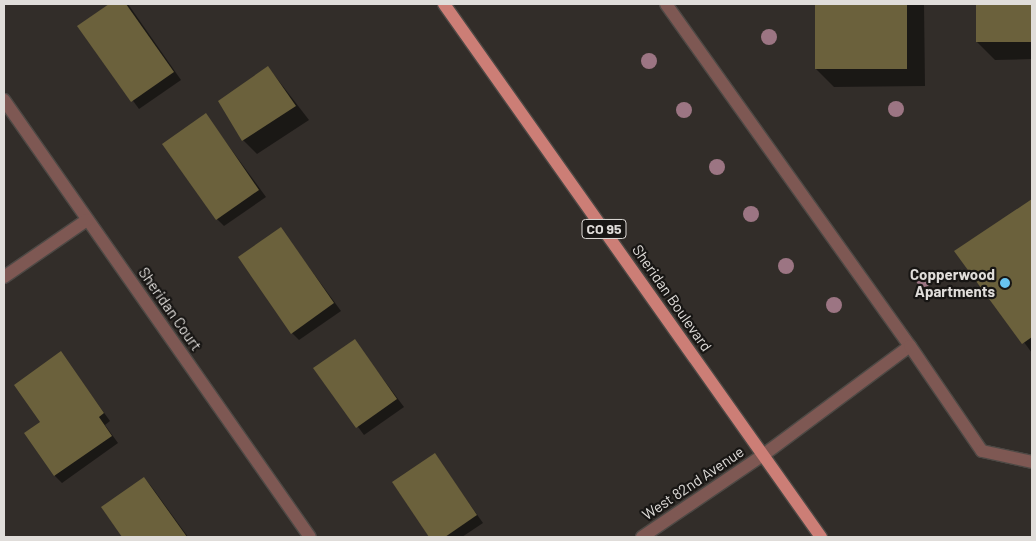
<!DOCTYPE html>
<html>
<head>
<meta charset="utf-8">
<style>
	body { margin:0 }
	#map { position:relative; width:1036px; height:541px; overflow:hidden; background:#322d29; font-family:Barlow,sans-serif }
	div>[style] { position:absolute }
	.shadow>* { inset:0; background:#0007 }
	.building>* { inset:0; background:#6b613c }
	.roads { filter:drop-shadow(1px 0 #4e4945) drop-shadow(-1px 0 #4e4945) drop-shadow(0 1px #4e4945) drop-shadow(0 -1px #4e4945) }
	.lane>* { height:12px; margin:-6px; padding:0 6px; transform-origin:6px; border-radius:6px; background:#7e5853 }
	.street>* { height:12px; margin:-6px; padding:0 6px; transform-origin:6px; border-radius:6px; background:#7e5853 }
	.primary>* { height:12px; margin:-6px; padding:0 6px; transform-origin:6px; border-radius:6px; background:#cc7e76 }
	.trees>* { width:16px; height:16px; margin:-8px; border-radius:50%; background:#9c7583 }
	.dots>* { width:14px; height:14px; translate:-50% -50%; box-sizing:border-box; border:2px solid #181614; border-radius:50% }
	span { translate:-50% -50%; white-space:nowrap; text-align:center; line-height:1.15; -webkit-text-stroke:4.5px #181614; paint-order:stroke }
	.shield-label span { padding:1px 4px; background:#181614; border:1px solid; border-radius:4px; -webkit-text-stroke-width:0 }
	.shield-label { font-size:14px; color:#e0ddda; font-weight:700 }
	.poi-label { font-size:15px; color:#e0ddda; font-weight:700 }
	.right { translate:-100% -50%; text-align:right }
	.street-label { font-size:15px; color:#e0ddda }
	.frame { position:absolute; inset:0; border:5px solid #e0ddda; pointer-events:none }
</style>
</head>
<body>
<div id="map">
	<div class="shadow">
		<div style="clip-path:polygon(111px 4px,128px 4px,181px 80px,139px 109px,79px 27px)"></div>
		<div style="clip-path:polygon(816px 4px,924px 4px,925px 86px,834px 87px,816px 69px)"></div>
		<div style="clip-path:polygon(977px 4px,1032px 4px,1032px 59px,995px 60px,977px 42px)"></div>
		<div style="clip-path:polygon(268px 67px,309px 120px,257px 154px,243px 140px)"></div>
		<div style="clip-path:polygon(206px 115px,266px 197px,224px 226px,217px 219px)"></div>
		<div style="clip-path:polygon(1032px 201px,1032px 353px,956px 251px)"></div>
		<div style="clip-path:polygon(281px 229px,341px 311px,299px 340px,292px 333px)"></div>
		<div style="clip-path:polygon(354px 340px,404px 407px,364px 435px,315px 369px)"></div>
		<div style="clip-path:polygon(61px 353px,110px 421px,105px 425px,118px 443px,62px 483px,55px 476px,41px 422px)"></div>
		<div style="clip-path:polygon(435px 455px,483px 523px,462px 537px,430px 537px,393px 483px)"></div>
		<div style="clip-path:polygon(144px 478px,151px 486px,188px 537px,123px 537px,102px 508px)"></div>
	</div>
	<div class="building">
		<div style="clip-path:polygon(109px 4px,126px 4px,174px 72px,131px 102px,77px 26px)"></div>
		<div style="clip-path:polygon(815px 4px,907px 4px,907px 69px,815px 69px)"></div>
		<div style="clip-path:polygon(976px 4px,1032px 4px,1032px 42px,976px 42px)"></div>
		<div style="clip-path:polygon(268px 66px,296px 106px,242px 141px,218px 101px)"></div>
		<div style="clip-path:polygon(206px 113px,259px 190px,216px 220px,162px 144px)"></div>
		<div style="clip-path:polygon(1032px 199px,1032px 337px,1022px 344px,954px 251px)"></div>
		<div style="clip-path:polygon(281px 227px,334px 303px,291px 334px,238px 257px)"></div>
		<div style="clip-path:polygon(355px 339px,397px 399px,356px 428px,313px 368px)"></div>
		<div style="clip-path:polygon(61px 351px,104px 413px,99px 417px,112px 436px,54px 476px,24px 433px,40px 422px,14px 385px)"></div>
		<div style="clip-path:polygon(435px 453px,477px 515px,445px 537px,429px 537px,392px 482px)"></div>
		<div style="clip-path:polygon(144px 477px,187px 537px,122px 537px,101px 507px)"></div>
	</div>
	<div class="roads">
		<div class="lane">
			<div style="left:666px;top:4px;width:420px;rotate:54.5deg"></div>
			<div style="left:910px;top:346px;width:183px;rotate:143.4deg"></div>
			<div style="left:910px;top:346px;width:127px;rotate:55.6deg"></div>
			<div style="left:982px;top:451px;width:51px;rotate:12.4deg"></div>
		</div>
		<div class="street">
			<div style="left:4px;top:100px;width:533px;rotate:55deg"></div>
			<div style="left:4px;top:277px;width:101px;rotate:-34.5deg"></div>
			<div style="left:642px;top:537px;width:146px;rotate:-34.1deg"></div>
		</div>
		<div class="primary">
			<div style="left:444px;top:4px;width:653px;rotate:54.73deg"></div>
		</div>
	</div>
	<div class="trees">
		<div style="left:769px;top:37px"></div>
		<div style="left:649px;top:61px"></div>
		<div style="left:896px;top:109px"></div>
		<div style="left:684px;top:110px"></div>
		<div style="left:717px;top:167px"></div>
		<div style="left:751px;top:214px"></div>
		<div style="left:786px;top:266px"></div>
		<div style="left:924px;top:279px"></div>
		<div style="left:834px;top:305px"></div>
	</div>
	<div class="dots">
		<div style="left:1005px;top:283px;background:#68c4f0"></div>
	</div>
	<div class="shield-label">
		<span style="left:604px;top:229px">CO 95</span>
	</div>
	<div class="poi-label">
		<span class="right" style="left:995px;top:283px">Copperwood<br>Apartments</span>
	</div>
	<div class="street-label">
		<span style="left:672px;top:298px;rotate:55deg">Sheridan Boulevard</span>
		<span style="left:170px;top:309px;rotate:55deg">Sheridan Court</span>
		<span style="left:693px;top:483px;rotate:-34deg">West 82nd Avenue</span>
	</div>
	<div class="frame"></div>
</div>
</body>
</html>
